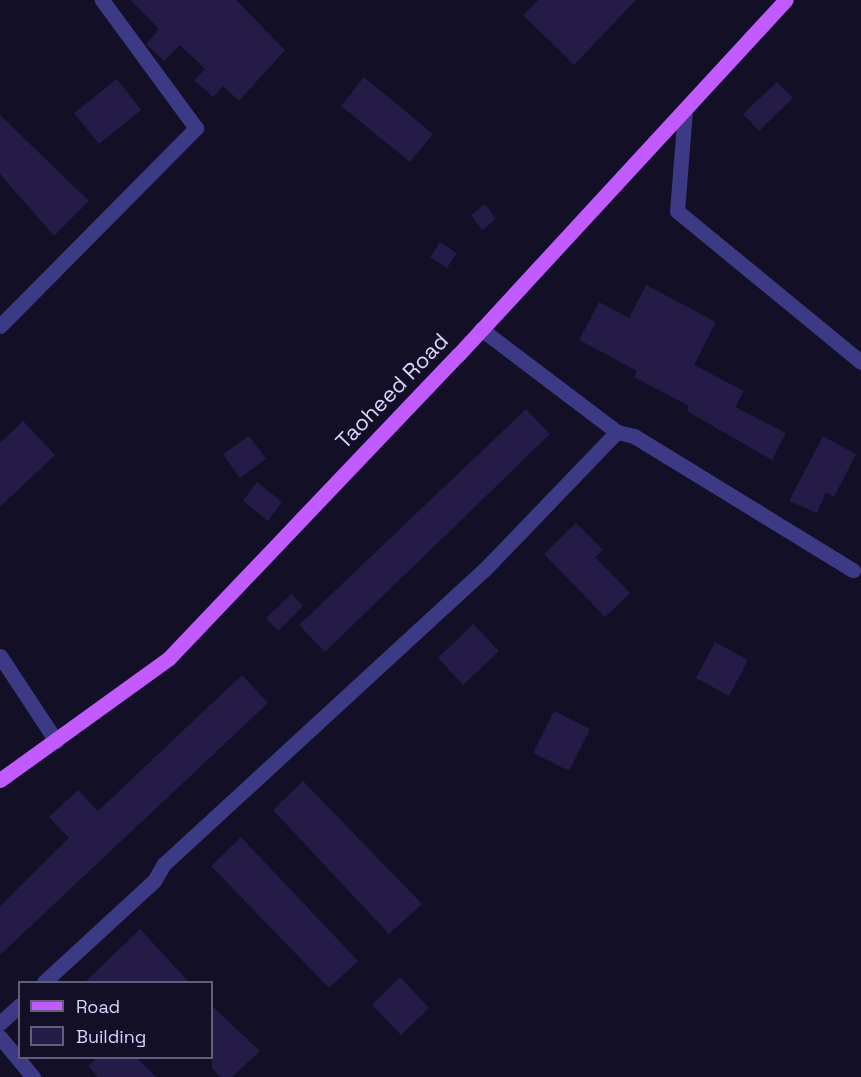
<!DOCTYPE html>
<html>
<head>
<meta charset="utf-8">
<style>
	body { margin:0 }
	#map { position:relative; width:861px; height:1077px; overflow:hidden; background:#130f26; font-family:"Space Grotesk",sans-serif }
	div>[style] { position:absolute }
	.building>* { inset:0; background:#241b47 }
	.minor>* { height:15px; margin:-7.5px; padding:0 7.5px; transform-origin:7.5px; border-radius:7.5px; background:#3d3a85 }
	.primary>* { height:15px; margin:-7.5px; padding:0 7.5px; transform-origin:7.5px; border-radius:7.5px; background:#c25bff }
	span { translate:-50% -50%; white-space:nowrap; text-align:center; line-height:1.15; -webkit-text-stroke:4.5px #130f26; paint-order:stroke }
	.street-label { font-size:22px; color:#d9d4ff }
	.legend { position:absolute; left:18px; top:981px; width:195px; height:78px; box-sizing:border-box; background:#130f26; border:2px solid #625e7d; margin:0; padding:8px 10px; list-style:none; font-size:18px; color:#d9d4ff }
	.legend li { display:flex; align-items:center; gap:12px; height:30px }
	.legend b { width:30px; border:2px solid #625e7d }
</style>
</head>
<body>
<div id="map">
	<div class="building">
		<div style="clip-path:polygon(130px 0,236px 0,285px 50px,239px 101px,223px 86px,213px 97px,194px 80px,205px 69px,180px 45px,164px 61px,146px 44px,159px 29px)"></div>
		<div style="clip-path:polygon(538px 0,636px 0,574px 65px,523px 15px)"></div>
		<div style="clip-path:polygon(364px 77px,433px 134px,410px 162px,341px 106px)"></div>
		<div style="clip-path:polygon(117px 79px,141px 110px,99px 144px,74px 113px)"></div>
		<div style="clip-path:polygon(777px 82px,793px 98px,759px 131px,743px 114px)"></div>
		<div style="clip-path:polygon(0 115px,89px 201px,54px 236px,0 174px)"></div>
		<div style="clip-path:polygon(485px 204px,496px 219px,482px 230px,471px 215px)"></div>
		<div style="clip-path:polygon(440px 242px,457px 253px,447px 268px,430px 257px)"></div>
		<div style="clip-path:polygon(646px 285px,716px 322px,694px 365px,744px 391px,735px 407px,786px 433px,772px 460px,687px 411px,689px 406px,634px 377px,637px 371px,579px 340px,599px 302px,629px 318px)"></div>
		<div style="clip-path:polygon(526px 409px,550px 434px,325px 652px,299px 625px)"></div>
		<div style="clip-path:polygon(23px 421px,55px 455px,0 507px,0 443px)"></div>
		<div style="clip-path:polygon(249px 436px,266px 459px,240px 478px,223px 454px)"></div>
		<div style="clip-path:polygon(823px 436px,856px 454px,834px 497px,826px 492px,817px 513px,789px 501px)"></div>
		<div style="clip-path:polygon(257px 482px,282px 502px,268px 521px,243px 501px)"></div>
		<div style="clip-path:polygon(576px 523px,603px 550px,595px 557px,630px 593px,605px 617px,544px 554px)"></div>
		<div style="clip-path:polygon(291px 594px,303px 606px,278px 631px,266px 618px)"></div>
		<div style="clip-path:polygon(473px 624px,499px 651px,463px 685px,438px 658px)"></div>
		<div style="clip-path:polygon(715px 642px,748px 660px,729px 696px,696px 678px)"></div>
		<div style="clip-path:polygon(242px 675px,268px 703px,0 955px,0 906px,69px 838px,49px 817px,78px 790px,98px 811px)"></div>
		<div style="clip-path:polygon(554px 711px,590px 729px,569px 771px,533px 753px)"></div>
		<div style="clip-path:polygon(303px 781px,422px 904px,389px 934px,273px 810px)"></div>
		<div style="clip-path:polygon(241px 837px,358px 961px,329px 988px,211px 866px)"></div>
		<div style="clip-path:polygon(140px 929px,189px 982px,85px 982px)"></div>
		<div style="clip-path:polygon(400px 977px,429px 1008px,401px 1035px,372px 1005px)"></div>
		<div style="clip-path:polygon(212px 1006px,260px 1051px,232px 1077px,220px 1077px,212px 1068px)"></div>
		<div style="clip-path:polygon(97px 1058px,137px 1058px,156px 1077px,98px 1077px,88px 1066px)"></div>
	</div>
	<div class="minor">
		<div style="left:685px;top:110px;width:101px;rotate:94.5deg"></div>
		<div style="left:677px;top:211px;width:238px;rotate:39.4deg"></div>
		<div style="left:0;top:326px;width:279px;rotate:-45.3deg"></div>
		<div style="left:196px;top:128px;width:159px;rotate:-126.3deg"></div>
		<div style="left:481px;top:329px;width:171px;rotate:37.1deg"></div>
		<div style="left:617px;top:432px;width:17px;rotate:13deg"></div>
		<div style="left:634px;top:436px;width:257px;rotate:31.5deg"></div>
		<div style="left:0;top:656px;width:102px;rotate:56.6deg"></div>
		<div style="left:44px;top:982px;width:149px;rotate:-42.6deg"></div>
		<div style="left:154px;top:881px;width:20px;rotate:-60deg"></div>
		<div style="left:164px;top:864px;width:435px;rotate:-42.6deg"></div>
		<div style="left:484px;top:570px;width:192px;rotate:-46.1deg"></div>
		<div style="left:0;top:1023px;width:27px;rotate:-42deg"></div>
		<div style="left:0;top:1037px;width:52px;rotate:50.5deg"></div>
	</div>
	<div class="primary">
		<div style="left:0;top:780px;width:208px;rotate:-35.8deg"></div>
		<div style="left:169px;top:658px;width:419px;rotate:-46.4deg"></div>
		<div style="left:458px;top:355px;width:483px;rotate:-47.3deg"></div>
	</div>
	<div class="street-label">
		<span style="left:392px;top:391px;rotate:-46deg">Taoheed Road</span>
	</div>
	<ul class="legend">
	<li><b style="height:8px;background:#c25bff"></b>Road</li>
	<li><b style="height:16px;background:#241b47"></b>Building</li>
	</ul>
</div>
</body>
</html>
